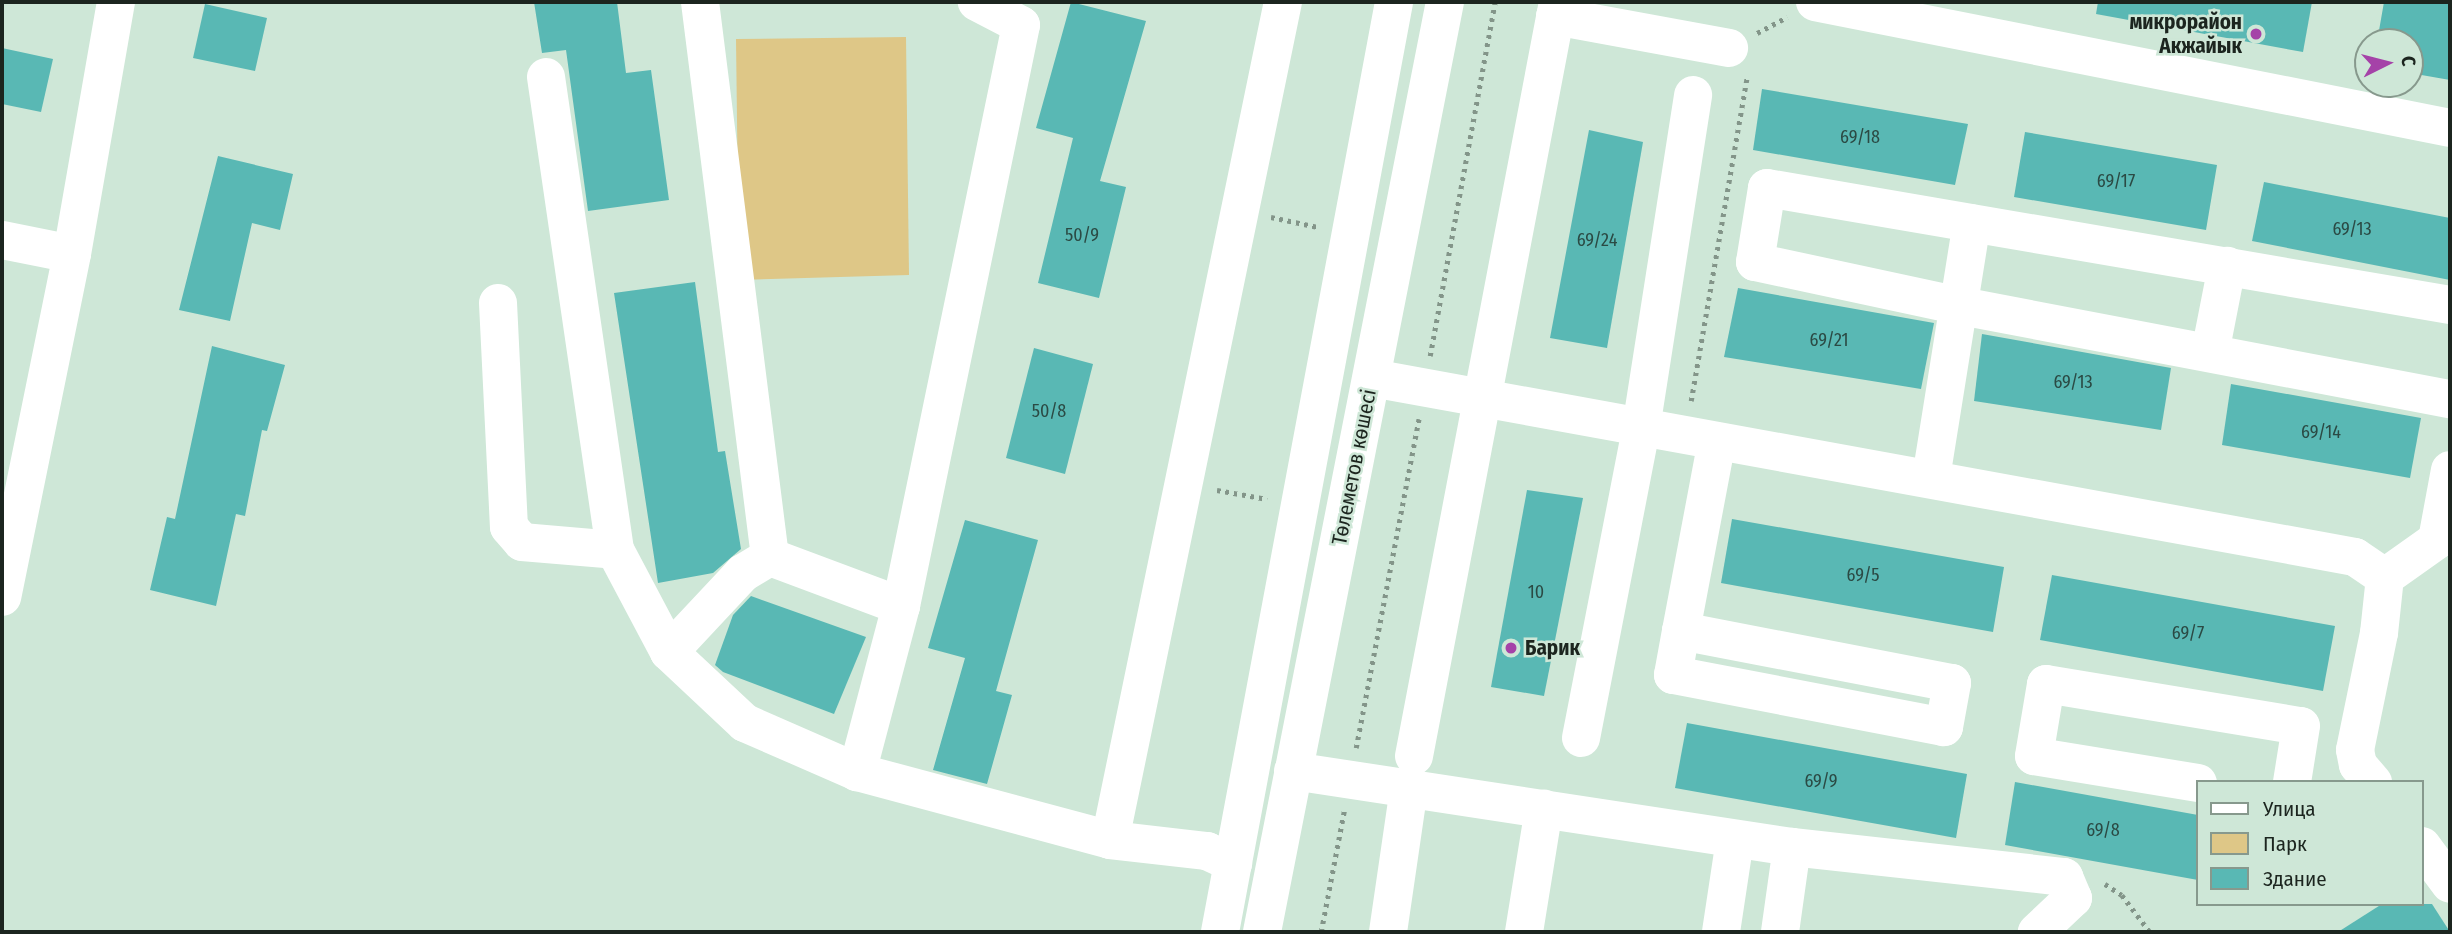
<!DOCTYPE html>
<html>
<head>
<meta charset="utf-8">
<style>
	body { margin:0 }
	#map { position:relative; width:2452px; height:934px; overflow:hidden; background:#cee7d7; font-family:"Fira Sans Condensed",sans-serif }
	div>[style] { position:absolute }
	.green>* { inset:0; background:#dec787 }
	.building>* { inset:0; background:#59b8b4 }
	.path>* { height:4.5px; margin-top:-2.25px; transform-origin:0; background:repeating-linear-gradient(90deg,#839589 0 3.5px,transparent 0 8.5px) }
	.minor>* { height:38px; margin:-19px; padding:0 19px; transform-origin:19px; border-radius:19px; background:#fff }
	.major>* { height:38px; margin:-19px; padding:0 19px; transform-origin:19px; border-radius:19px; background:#fff }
	.dots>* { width:19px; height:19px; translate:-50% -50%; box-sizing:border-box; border:4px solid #cee7d7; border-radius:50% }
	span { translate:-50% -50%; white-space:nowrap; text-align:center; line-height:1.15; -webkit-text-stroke:5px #cee7d7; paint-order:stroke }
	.number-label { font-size:18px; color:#2b4a44 }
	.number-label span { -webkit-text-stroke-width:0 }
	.poi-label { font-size:21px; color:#1c251f; font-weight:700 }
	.right { translate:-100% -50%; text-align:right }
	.left { translate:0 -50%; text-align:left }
	.street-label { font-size:21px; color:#1c251f }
	.frame { position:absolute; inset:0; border:4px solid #1c251f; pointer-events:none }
	.legend { position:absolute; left:2196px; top:780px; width:228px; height:126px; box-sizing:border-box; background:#cee7d7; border:2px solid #87998d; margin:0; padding:9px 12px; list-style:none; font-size:21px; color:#1c251f }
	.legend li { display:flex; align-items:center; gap:14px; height:35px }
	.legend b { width:35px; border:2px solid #87998d }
	.north { position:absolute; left:2354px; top:28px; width:70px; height:70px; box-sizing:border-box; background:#cee7d7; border:2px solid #87998d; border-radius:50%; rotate:84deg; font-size:19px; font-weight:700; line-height:28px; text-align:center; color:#1c251f }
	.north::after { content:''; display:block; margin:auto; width:24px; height:32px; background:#a542a8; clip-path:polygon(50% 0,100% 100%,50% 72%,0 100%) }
</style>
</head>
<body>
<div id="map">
	<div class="green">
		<div style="clip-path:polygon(906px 37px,909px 275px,739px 280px,736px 39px)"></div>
	</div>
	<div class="building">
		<div style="clip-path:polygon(534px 2px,617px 2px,626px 73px,651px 70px,669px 200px,588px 211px,566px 50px,542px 53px)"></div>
		<div style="clip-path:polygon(1071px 2px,1146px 21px,1100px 181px,1126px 187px,1099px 298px,1038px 283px,1073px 138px,1036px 128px)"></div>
		<div style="clip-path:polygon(2098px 2px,2312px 2px,2303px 52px,2096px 14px)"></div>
		<div style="clip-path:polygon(2384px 2px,2450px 4px,2450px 80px,2410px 73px,2410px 42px,2377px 42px)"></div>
		<div style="clip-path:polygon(205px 4px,267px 18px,255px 71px,193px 58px)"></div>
		<div style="clip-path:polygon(2px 48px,53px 59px,41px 112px,2px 104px)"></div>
		<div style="clip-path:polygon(1762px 89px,1968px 124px,1955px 185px,1753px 150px)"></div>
		<div style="clip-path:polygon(1589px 130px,1643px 142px,1607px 348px,1550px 338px)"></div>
		<div style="clip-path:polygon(2025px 132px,2217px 165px,2206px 230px,2014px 197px)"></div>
		<div style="clip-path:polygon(218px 156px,293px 174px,280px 230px,252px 223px,230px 321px,179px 310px)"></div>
		<div style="clip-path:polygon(2264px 182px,2450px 218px,2450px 280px,2252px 241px)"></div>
		<div style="clip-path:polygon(695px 282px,718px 452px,725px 451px,741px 549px,713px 573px,658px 583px,614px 293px)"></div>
		<div style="clip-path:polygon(1738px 288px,1934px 323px,1921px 389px,1724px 357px)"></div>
		<div style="clip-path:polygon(1982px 334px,2171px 368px,2161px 430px,1974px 401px)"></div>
		<div style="clip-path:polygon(212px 346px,285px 365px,267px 431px,262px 430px,245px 516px,236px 514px,216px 606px,150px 590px,167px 517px,175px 519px)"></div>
		<div style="clip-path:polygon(1034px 348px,1093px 364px,1065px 474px,1006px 458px)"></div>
		<div style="clip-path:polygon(2231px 384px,2421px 418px,2410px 478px,2222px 445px)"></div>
		<div style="clip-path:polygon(1527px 490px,1583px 498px,1544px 696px,1491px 687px)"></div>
		<div style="clip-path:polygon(1732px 519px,2004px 567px,1993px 632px,1721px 583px)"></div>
		<div style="clip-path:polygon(965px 520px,1038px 540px,996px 691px,1012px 695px,987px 784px,933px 770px,965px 658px,928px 648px)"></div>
		<div style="clip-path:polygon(2052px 575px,2335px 626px,2323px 691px,2040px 640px)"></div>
		<div style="clip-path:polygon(751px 596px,866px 637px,834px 714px,723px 672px,715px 665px,733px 615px)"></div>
		<div style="clip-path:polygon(1687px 723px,1967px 774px,1956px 838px,1675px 788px)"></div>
		<div style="clip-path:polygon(2015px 782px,2198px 815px,2198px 880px,2005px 845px)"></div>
		<div style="clip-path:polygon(2382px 904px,2432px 904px,2450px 932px,2338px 932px)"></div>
	</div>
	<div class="path">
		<div style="left:1757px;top:33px;width:34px;rotate:-28deg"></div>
		<div style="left:1271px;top:217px;width:48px;rotate:12deg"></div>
		<div style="left:1430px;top:356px;width:360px;rotate:-79.6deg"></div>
		<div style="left:1691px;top:401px;width:328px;rotate:-80.2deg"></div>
		<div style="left:1217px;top:490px;width:51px;rotate:10.2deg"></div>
		<div style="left:1356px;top:748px;width:335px;rotate:-79.2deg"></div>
		<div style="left:2105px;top:884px;width:20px;rotate:33deg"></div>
		<div style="left:2122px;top:895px;width:46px;rotate:52.9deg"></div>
		<div style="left:1321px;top:932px;width:123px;rotate:-79.2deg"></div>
	</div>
	<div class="minor">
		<div style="left:700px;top:2px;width:559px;rotate:82.81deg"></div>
		<div style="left:1815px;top:2px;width:647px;rotate:11.22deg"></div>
		<div style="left:1555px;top:16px;width:177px;rotate:10.4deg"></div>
		<div style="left:546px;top:77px;width:478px;rotate:81.7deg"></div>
		<div style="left:615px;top:550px;width:115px;rotate:62.1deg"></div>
		<div style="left:669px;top:652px;width:104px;rotate:43.1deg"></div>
		<div style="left:745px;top:723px;width:122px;rotate:23.6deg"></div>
		<div style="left:2px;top:240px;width:71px;rotate:11.3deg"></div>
		<div style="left:72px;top:254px;width:350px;rotate:101.5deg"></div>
		<div style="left:72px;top:254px;width:256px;rotate:-80.1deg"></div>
		<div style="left:498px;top:303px;width:224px;rotate:87.2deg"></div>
		<div style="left:509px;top:527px;width:20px;rotate:49deg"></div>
		<div style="left:522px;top:542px;width:93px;rotate:4.9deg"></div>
		<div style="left:2450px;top:305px;width:693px;rotate:-170.28deg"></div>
		<div style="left:1767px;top:188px;width:75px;rotate:99.2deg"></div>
		<div style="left:1755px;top:262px;width:211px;rotate:12.1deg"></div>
		<div style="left:1961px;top:306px;width:498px;rotate:10.8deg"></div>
		<div style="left:2210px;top:353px;width:89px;rotate:-78.9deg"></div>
		<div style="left:1372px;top:378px;width:999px;rotate:10.32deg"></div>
		<div style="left:2355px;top:557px;width:36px;rotate:34deg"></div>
		<div style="left:2385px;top:577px;width:56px;rotate:96.1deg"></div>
		<div style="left:2379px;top:633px;width:119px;rotate:101.6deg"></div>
		<div style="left:2355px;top:750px;width:15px;rotate:79deg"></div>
		<div style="left:2358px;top:765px;width:23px;rotate:49deg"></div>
		<div style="left:1931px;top:478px;width:258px;rotate:-80.9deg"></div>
		<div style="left:770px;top:557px;width:140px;rotate:20.5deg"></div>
		<div style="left:901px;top:606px;width:172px;rotate:104.8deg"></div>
		<div style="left:857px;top:772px;width:262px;rotate:15deg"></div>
		<div style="left:1110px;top:840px;width:98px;rotate:6.5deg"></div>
		<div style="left:1207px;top:851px;width:29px;rotate:25deg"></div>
		<div style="left:2385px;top:577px;width:64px;rotate:-35.4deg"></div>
		<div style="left:2437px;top:540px;width:71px;rotate:-79.5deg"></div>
		<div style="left:901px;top:606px;width:593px;rotate:-78.33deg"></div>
		<div style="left:1021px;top:25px;width:50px;rotate:-152.4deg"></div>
		<div style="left:1681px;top:631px;width:276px;rotate:10.9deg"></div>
		<div style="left:1952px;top:683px;width:45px;rotate:100.3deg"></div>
		<div style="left:1944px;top:727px;width:276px;rotate:-169.1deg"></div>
		<div style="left:1673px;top:675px;width:45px;rotate:-79.7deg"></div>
		<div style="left:1681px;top:631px;width:193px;rotate:-79.3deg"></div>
		<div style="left:669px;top:652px;width:108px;rotate:-46.9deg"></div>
		<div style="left:743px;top:573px;width:31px;rotate:-31deg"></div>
		<div style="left:1581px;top:738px;width:316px;rotate:-79deg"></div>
		<div style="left:1641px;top:428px;width:337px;rotate:-81.1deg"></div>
		<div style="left:1414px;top:756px;width:768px;rotate:-79.19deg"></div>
		<div style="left:1293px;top:771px;width:505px;rotate:8.66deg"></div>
		<div style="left:1792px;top:847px;width:274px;rotate:6.3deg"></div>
		<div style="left:2064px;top:877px;width:23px;rotate:67deg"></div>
		<div style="left:2073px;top:898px;width:50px;rotate:136.6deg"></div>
		<div style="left:2198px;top:783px;width:166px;rotate:-170.7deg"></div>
		<div style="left:2034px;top:756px;width:73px;rotate:-80.5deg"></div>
		<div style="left:2046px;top:684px;width:258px;rotate:9.4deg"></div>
		<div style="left:2301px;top:726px;width:57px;rotate:99.1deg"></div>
		<div style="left:1110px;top:840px;width:856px;rotate:-78.34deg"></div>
		<div style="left:2422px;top:846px;width:47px;rotate:53.6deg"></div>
		<div style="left:1388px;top:932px;width:146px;rotate:-81.7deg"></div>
		<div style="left:1524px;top:932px;width:125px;rotate:-80.8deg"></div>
		<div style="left:1721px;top:932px;width:94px;rotate:-81.4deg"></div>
		<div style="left:1780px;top:932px;width:86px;rotate:-82deg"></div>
	</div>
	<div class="major">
		<div style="left:1220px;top:932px;width:946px;rotate:-79.4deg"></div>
		<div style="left:1262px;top:932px;width:948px;rotate:-78.87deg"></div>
	</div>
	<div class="dots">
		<div style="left:2256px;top:34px;background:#a542a8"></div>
		<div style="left:1511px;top:648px;background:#a542a8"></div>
	</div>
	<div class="number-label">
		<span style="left:1860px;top:137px">69/18</span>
		<span style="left:2116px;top:181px">69/17</span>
		<span style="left:2352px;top:229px">69/13</span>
		<span style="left:1082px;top:235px">50/9</span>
		<span style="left:1597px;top:240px">69/24</span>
		<span style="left:1829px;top:340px">69/21</span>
		<span style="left:2073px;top:382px">69/13</span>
		<span style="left:1049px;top:411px">50/8</span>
		<span style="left:2321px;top:432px">69/14</span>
		<span style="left:1863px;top:575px">69/5</span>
		<span style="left:1536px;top:592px">10</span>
		<span style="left:2188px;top:633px">69/7</span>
		<span style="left:1821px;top:781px">69/9</span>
		<span style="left:2103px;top:830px">69/8</span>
	</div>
	<div class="poi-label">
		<span class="right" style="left:2242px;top:34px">микрорайон<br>Акжайык</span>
		<span class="left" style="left:1525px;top:648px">Барик</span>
	</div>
	<div class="street-label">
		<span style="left:1354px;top:467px;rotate:-79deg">Төлеметов көшесі</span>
	</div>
	<div class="frame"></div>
	<ul class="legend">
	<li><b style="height:9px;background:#fff"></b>Улица</li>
	<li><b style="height:19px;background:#dec787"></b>Парк</li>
	<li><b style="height:19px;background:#59b8b4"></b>Здание</li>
	</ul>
	<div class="north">С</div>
</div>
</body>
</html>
